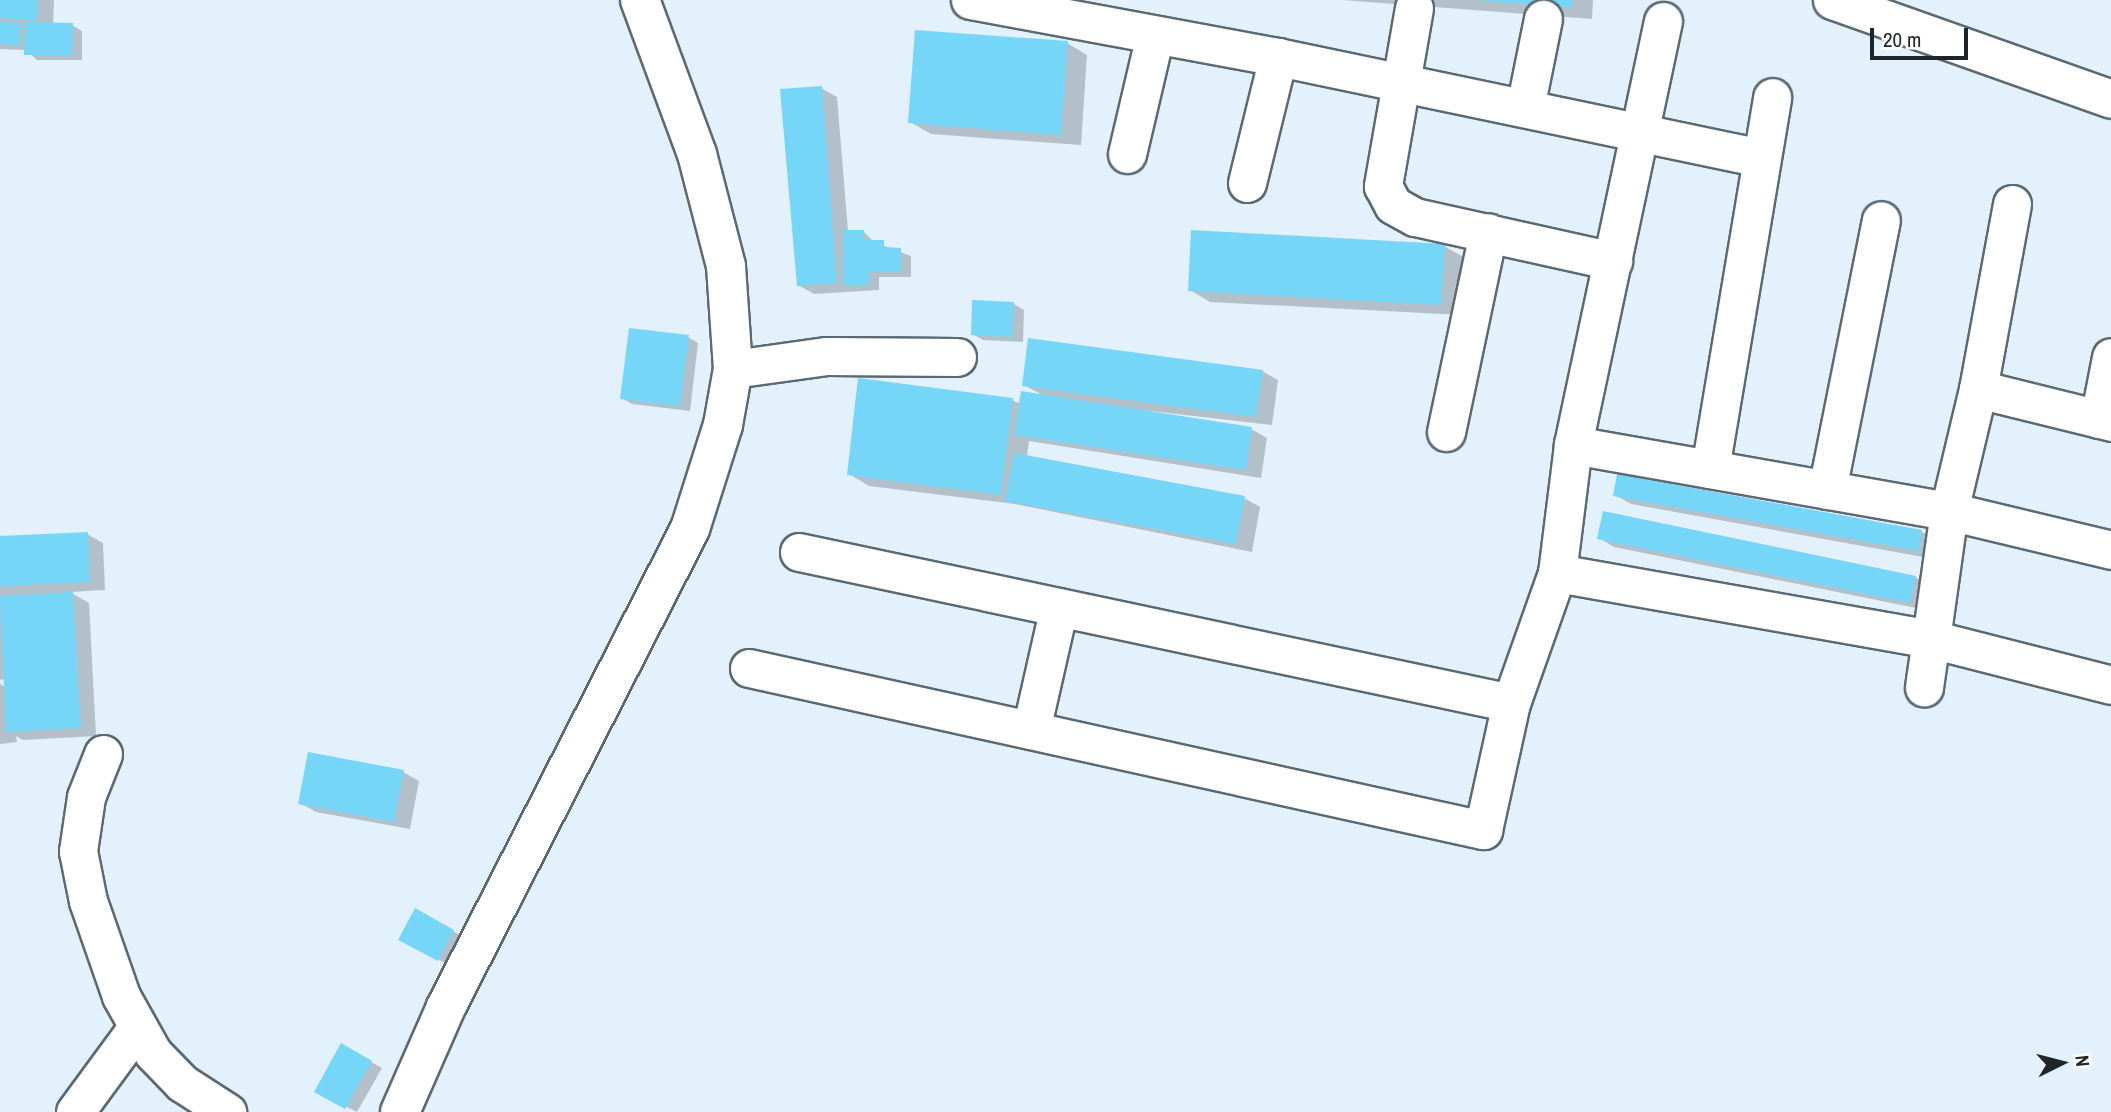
<!DOCTYPE html>
<html>
<head>
<meta charset="utf-8">
<style>
	body { margin:0 }
	#map { position:relative; width:2111px; height:1112px; overflow:hidden; background:#e2f1fc; font-family:"Archivo Narrow",sans-serif }
	div>[style] { position:absolute }
	.shadow>* { inset:0; background:#0003 }
	.building>* { inset:0; background:#75d6f7 }
	.roads { filter:drop-shadow(2px 0 #5c6973) drop-shadow(-2px 0 #5c6973) drop-shadow(0 2px #5c6973) drop-shadow(0 -2px #5c6973) }
	.street>* { height:37px; margin:-18.5px; padding:0 18.5px; transform-origin:18.5px; border-radius:18.5px; background:#fff }
	.secondary>* { height:38px; margin:-19px; padding:0 19px; transform-origin:19px; border-radius:19px; background:#fff }
	span { translate:-50% -50%; white-space:nowrap; text-align:center; line-height:1.15; -webkit-text-stroke:6px #fff; paint-order:stroke }
	.north { position:absolute; left:2027px; top:1028px; width:70px; height:70px; -webkit-text-stroke:5px #fff; paint-order:stroke; rotate:84deg; font-size:19px; font-weight:700; line-height:28px; text-align:center; color:#202529 }
	.north::after { content:''; display:block; margin:auto; width:24px; height:32px; background:#202529; clip-path:polygon(50% 0,100% 100%,50% 72%,0 100%) }
	.scale { position:absolute; left:1870px; top:28px; width:98px; height:32px; box-sizing:border-box; border:4px solid #202529; border-top:0; padding-left:9px; font-size:21px; line-height:24px; white-space:nowrap; color:#202529; -webkit-text-stroke:5px #fff; paint-order:stroke }
</style>
</head>
<body>
<div id="map">
	<div class="shadow">
		<div style="clip-path:polygon(0 0,54px 0,53px 24px,72px 25px,82px 31px,82px 60px,37px 60px,26px 50px,0 49px)"></div>
		<div style="clip-path:polygon(1342px 0,1593px 0,1592px 19px)"></div>
		<div style="clip-path:polygon(1067px 43px,1087px 55px,1081px 145px,931px 134px,910px 122px)"></div>
		<div style="clip-path:polygon(821px 88px,837px 97px,848px 231px,864px 232px,874px 242px,911px 256px,911px 277px,879px 277px,879px 290px,814px 294px,798px 285px)"></div>
		<div style="clip-path:polygon(1444px 246px,1465px 258px,1461px 315px,1210px 302px,1190px 290px)"></div>
		<div style="clip-path:polygon(1014px 304px,1024px 310px,1023px 342px,983px 340px,972px 334px)"></div>
		<div style="clip-path:polygon(688px 337px,698px 343px,690px 411px,632px 404px,622px 398px)"></div>
		<div style="clip-path:polygon(1262px 371px,1278px 380px,1272px 425px,1098px 405px,1251px 429px,1267px 438px,1261px 478px,1029px 441px,1027px 457px,1244px 498px,1260px 507px,1252px 552px,1015px 504px,869px 486px,849px 474px,1012px 400px,1021px 404px,1044px 396px,1024px 385px)"></div>
		<div style="clip-path:polygon(1619px 476px,1922px 532px,1937px 541px,1934px 559px,1631px 504px,1615px 495px)"></div>
		<div style="clip-path:polygon(87px 534px,103px 543px,105px 590px,70px 592px,89px 603px,96px 736px,23px 740px,16px 736px,17px 742px,0 744px,0 684px,5px 687px,5px 679px,0 680px,0 538px)"></div>
		<div style="clip-path:polygon(1599px 538px,1915px 577px,1931px 586px,1926px 610px,1614px 547px)"></div>
		<div style="clip-path:polygon(403px 772px,419px 781px,410px 829px,316px 812px,300px 803px)"></div>
		<div style="clip-path:polygon(415px 911px,464px 937px,449px 965px,400px 939px)"></div>
		<div style="clip-path:polygon(341px 1046px,382px 1068px,357px 1112px,316px 1092px)"></div>
	</div>
	<div class="building">
		<div style="clip-path:polygon(0 0,38px 0,37px 21px,0 18px)"></div>
		<div style="clip-path:polygon(1477px 0,1572px 0,1572px 8px)"></div>
		<div style="clip-path:polygon(0 22px,21px 23px,19px 46px,0 44px)"></div>
		<div style="clip-path:polygon(25px 22px,73px 23px,72px 55px,24px 55px)"></div>
		<div style="clip-path:polygon(915px 30px,1068px 41px,1061px 135px,908px 123px)"></div>
		<div style="clip-path:polygon(822px 86px,837px 283px,797px 286px,780px 89px)"></div>
		<div style="clip-path:polygon(843px 230px,864px 230px,864px 240px,884px 240px,884px 247px,901px 248px,901px 272px,869px 272px,869px 285px,843px 285px)"></div>
		<div style="clip-path:polygon(1191px 230px,1445px 244px,1441px 305px,1188px 291px)"></div>
		<div style="clip-path:polygon(972px 300px,1014px 302px,1012px 337px,971px 335px)"></div>
		<div style="clip-path:polygon(629px 328px,689px 335px,680px 406px,620px 399px)"></div>
		<div style="clip-path:polygon(1028px 338px,1263px 370px,1256px 417px,1022px 386px)"></div>
		<div style="clip-path:polygon(858px 378px,1013px 398px,1001px 495px,847px 475px)"></div>
		<div style="clip-path:polygon(1021px 391px,1252px 427px,1246px 470px,1014px 435px)"></div>
		<div style="clip-path:polygon(1014px 453px,1245px 496px,1236px 544px,1005px 501px)"></div>
		<div style="clip-path:polygon(1617px 474px,1922px 530px,1919px 551px,1613px 496px)"></div>
		<div style="clip-path:polygon(1603px 511px,1916px 576px,1910px 603px,1597px 539px)"></div>
		<div style="clip-path:polygon(88px 532px,90px 582px,0 586px,0 536px)"></div>
		<div style="clip-path:polygon(73px 592px,81px 728px,6px 732px,0 596px)"></div>
		<div style="clip-path:polygon(308px 752px,404px 770px,394px 822px,298px 804px)"></div>
		<div style="clip-path:polygon(415px 908px,454px 930px,438px 961px,398px 940px)"></div>
		<div style="clip-path:polygon(341px 1043px,372px 1061px,345px 1109px,314px 1092px)"></div>
	</div>
	<div class="roads">
		<div class="street">
			<div style="left:970px;top:0;width:313px;rotate:10.5deg"></div>
			<div style="left:1278px;top:57px;width:493px;rotate:11.8deg"></div>
			<div style="left:1832px;top:0;width:296px;rotate:19.5deg"></div>
			<div style="left:1414px;top:8px;width:181px;rotate:99.9deg"></div>
			<div style="left:1383px;top:186px;width:21px;rotate:62deg"></div>
			<div style="left:1393px;top:205px;width:25px;rotate:29deg"></div>
			<div style="left:1415px;top:217px;width:203px;rotate:12.5deg"></div>
			<div style="left:1663px;top:21px;width:433px;rotate:102deg"></div>
			<div style="left:1573px;top:445px;width:129px;rotate:97.1deg"></div>
			<div style="left:1557px;top:573px;width:380px;rotate:10deg"></div>
			<div style="left:1931px;top:639px;width:49px;rotate:98.3deg"></div>
			<div style="left:1525px;top:108px;width:91px;rotate:-78.6deg"></div>
			<div style="left:1127px;top:154px;width:122px;rotate:-76.8deg"></div>
			<div style="left:1247px;top:183px;width:130px;rotate:-76.2deg"></div>
			<div style="left:2012px;top:204px;width:188px;rotate:100.4deg"></div>
			<div style="left:1978px;top:389px;width:125px;rotate:103.4deg"></div>
			<div style="left:1949px;top:511px;width:129px;rotate:98deg"></div>
			<div style="left:1931px;top:639px;width:186px;rotate:14.3deg"></div>
			<div style="left:733px;top:369px;width:95px;rotate:-7.9deg"></div>
			<div style="left:827px;top:356px;width:130px;rotate:0.4deg"></div>
			<div style="left:1978px;top:389px;width:137px;rotate:13.9deg"></div>
			<div style="left:2099px;top:419px;width:63px;rotate:-79deg"></div>
			<div style="left:1446px;top:432px;width:204px;rotate:-78.1deg"></div>
			<div style="left:1573px;top:445px;width:382px;rotate:10deg"></div>
			<div style="left:1949px;top:511px;width:167px;rotate:13.5deg"></div>
			<div style="left:1710px;top:469px;width:377px;rotate:-80.5deg"></div>
			<div style="left:1827px;top:490px;width:275px;rotate:-78.7deg"></div>
			<div style="left:799px;top:552px;width:728px;rotate:11.97deg"></div>
			<div style="left:749px;top:668px;width:752px;rotate:12.45deg"></div>
			<div style="left:1483px;top:830px;width:130px;rotate:-77.6deg"></div>
			<div style="left:1511px;top:703px;width:138px;rotate:-70.5deg"></div>
			<div style="left:1031px;top:730px;width:126px;rotate:-77.2deg"></div>
			<div style="left:103px;top:754px;width:46px;rotate:111.6deg"></div>
			<div style="left:86px;top:797px;width:55px;rotate:98.4deg"></div>
			<div style="left:78px;top:851px;width:51px;rotate:78.7deg"></div>
			<div style="left:88px;top:901px;width:101px;rotate:70.8deg"></div>
			<div style="left:121px;top:996px;width:65px;rotate:60.7deg"></div>
			<div style="left:153px;top:1053px;width:42px;rotate:46deg"></div>
			<div style="left:182px;top:1083px;width:54px;rotate:32.8deg"></div>
			<div style="left:75px;top:1112px;width:103px;rotate:-53.7deg"></div>
		</div>
		<div class="secondary">
			<div style="left:400px;top:1112px;width:115px;rotate:-66.3deg"></div>
			<div style="left:446px;top:1007px;width:537px;rotate:-62.96deg"></div>
			<div style="left:690px;top:529px;width:109px;rotate:-72.4deg"></div>
			<div style="left:723px;top:425px;width:57px;rotate:-79.9deg"></div>
			<div style="left:733px;top:369px;width:103px;rotate:-93.9deg"></div>
			<div style="left:726px;top:266px;width:116px;rotate:-104.5deg"></div>
			<div style="left:697px;top:154px;width:164px;rotate:-110.3deg"></div>
		</div>
	</div>
	<div class="north">N</div>
	<div class="scale">20 m</div>
</div>
</body>
</html>
